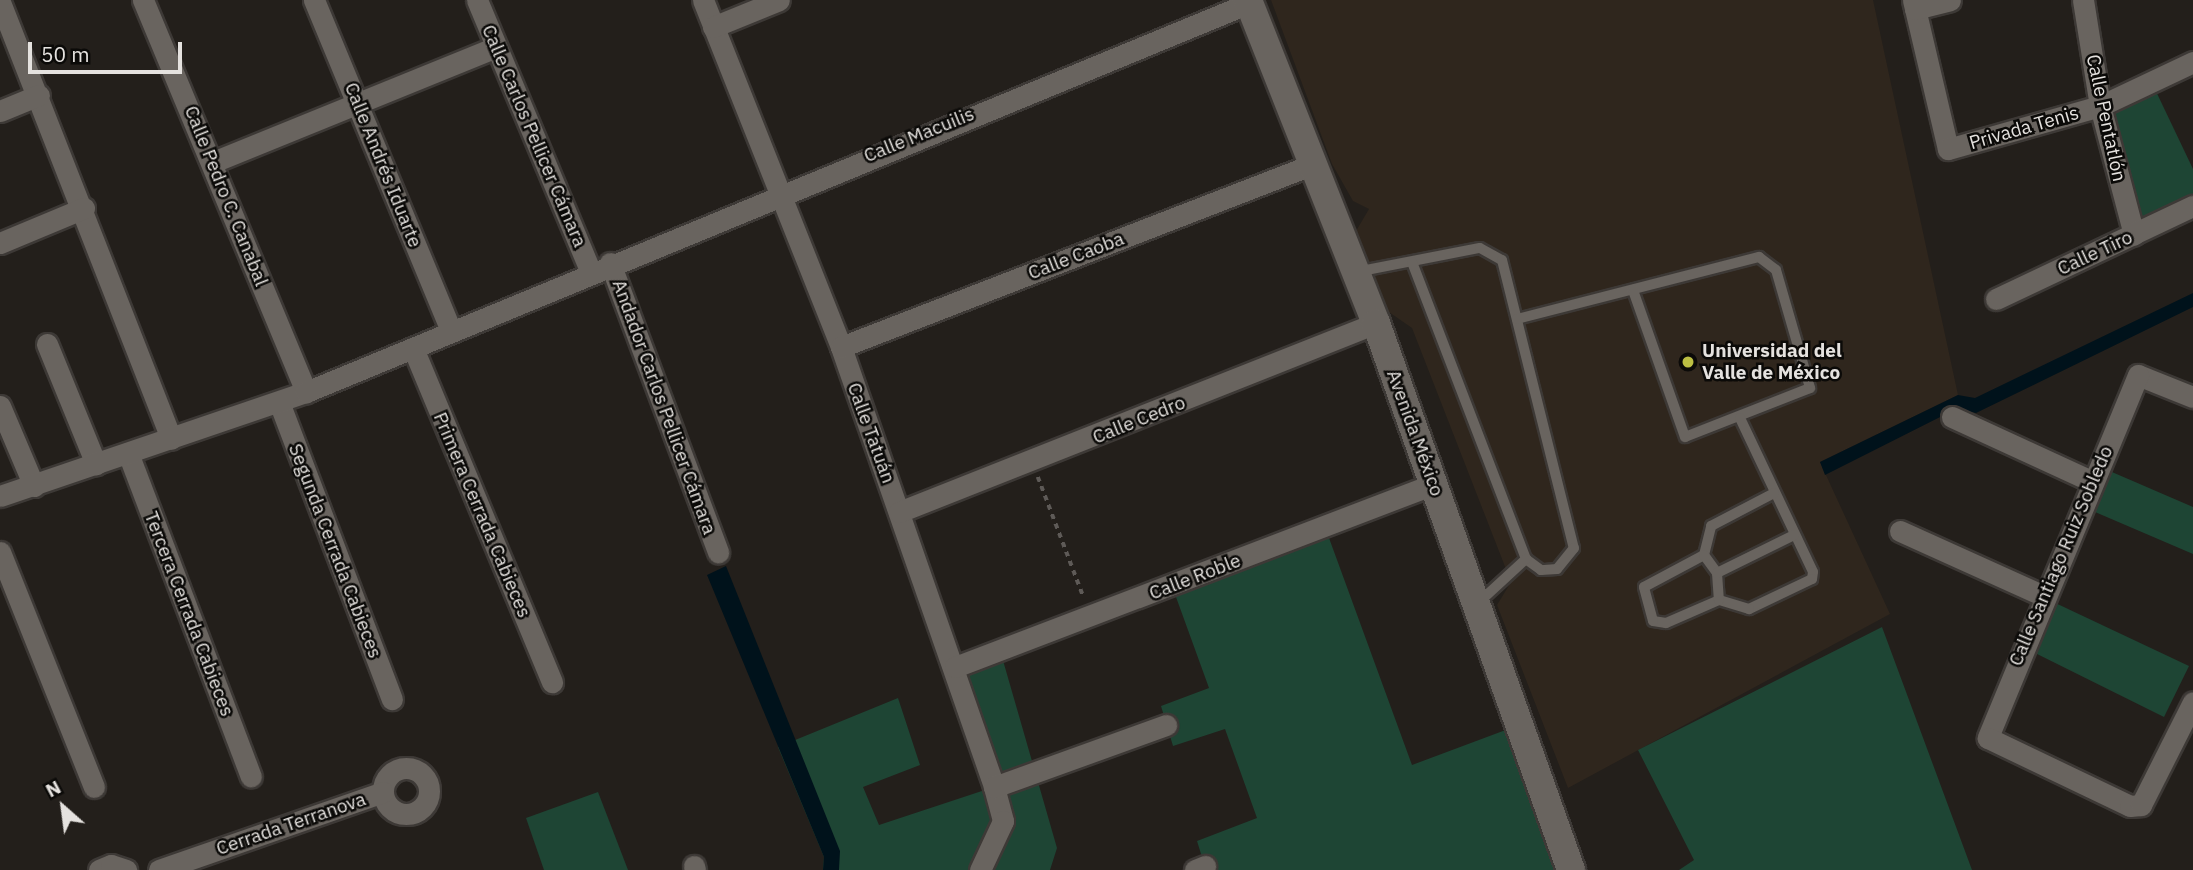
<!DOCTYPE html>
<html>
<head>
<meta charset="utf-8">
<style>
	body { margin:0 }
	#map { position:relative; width:2193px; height:870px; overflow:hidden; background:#231f1b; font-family:"IBM Plex Sans",sans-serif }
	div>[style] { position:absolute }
	.built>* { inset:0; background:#2f261d }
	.green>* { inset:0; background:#1e4534 }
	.water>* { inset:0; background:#00121b }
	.path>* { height:3.5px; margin-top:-1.75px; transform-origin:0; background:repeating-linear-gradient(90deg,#5e5a57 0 5px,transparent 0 10px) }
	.roads { filter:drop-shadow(2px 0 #3d3936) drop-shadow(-2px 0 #3d3936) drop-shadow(0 2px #3d3936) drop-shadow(0 -2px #3d3936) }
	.lane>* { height:10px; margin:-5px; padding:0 5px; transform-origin:5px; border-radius:5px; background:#69645f }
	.street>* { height:21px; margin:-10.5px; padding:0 10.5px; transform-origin:10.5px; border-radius:10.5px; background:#69645f }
	.street>.ring { margin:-10.5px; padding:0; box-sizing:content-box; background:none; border:21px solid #69645f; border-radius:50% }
	.secondary>* { height:28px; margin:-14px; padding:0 14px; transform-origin:14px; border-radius:14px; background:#69645f }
	.dots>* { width:19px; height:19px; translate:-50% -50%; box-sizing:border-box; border:4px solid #0b0a08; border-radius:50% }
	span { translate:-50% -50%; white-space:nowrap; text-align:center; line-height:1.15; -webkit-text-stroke:5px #0b0a08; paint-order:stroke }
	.street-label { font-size:19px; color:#e5e2df }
	.poi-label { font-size:19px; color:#e5e2df; font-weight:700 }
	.left { translate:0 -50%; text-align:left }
	.north { position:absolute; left:28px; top:772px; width:70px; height:70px; -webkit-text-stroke:5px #0b0a08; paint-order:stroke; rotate:332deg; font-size:19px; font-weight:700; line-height:28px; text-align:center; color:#e5e2df }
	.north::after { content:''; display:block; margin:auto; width:24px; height:32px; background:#e5e2df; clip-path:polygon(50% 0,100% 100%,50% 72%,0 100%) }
	.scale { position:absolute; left:28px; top:42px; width:154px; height:32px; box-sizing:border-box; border:4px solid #e5e2df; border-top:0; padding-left:9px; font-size:21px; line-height:24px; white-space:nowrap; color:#e5e2df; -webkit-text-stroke:5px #0b0a08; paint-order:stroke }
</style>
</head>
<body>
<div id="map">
	<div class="built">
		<div style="clip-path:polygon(1271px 0,1873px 0,1958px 395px,1820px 462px,1890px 614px,1568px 788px,1497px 605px,1511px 582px,1412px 328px,1386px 310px,1356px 231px,1369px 209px,1353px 201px,1332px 164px)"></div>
	</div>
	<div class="green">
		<div style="clip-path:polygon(2152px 83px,2193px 169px,2193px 206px,2134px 235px,2100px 106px)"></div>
		<div style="clip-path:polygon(2105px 469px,2193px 507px,2193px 554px,2088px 509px)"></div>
		<div style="clip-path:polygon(1325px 527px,1412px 765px,1519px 725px,1571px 870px,1206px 870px,1197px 841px,1257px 818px,1225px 729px,1173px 746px,1161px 706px,1209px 688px,1172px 586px)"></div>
		<div style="clip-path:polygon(2049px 600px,2189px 666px,2164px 717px,2023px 647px)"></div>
		<div style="clip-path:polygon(1882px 627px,1972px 870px,1679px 870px,1694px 860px,1638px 750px)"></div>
		<div style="clip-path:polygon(1000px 650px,1057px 848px,1050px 870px,823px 870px,824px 857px,778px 747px,898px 698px,920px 765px,863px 787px,879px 825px,994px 787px,955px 667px)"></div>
		<div style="clip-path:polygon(598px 792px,628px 870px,544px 870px,526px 818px)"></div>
	</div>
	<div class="water">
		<div style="clip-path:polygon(2193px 293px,2193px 307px,1976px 413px,1956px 409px,1825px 475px,1820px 462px,1958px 395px,1975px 398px)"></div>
		<div style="clip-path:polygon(726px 566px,840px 851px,839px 870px,823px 870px,824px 857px,707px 575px)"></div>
	</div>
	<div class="path">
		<div style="left:1038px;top:477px;width:129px;rotate:69.2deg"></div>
	</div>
	<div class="roads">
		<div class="lane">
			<div style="left:1356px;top:272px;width:126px;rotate:-11deg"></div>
			<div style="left:1480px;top:248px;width:25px;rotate:29deg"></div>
			<div style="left:1502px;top:260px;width:297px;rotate:76deg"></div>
			<div style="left:1574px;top:548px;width:27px;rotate:129deg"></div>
			<div style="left:1557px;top:569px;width:16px;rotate:176deg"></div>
			<div style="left:1541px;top:570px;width:19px;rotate:-144deg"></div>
			<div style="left:1526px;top:559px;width:318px;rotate:-111deg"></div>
			<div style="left:1517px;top:319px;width:250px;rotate:-14.4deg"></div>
			<div style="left:1759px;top:257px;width:21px;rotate:37deg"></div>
			<div style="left:1776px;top:270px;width:123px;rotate:73.9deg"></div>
			<div style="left:1810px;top:388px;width:134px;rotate:158.6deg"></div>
			<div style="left:1685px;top:437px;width:156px;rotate:-109.5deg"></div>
			<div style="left:1740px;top:418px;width:170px;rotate:64.6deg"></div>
			<div style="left:1813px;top:572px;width:7px;rotate:98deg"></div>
			<div style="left:1812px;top:579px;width:70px;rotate:154.5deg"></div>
			<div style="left:1749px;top:609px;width:31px;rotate:-163deg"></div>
			<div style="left:1719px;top:600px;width:58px;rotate:156.5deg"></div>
			<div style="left:1666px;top:623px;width:13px;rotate:-171deg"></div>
			<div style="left:1653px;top:621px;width:35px;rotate:-105deg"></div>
			<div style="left:1644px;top:587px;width:68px;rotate:-28.1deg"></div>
			<div style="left:1704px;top:555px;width:30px;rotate:-76deg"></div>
			<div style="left:1711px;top:526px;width:71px;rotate:-27.6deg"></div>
			<div style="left:1704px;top:555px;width:22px;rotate:54deg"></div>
			<div style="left:1717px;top:573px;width:27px;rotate:86deg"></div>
			<div style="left:1717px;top:573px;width:86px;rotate:-26.3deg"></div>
			<div style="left:1477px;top:604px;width:67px;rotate:-42.6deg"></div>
		</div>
		<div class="street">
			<div style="left:143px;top:0;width:425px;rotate:67.4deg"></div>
			<div style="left:314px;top:0;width:358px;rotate:67.5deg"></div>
			<div style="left:477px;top:0;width:295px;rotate:67.3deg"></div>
			<div style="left:703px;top:0;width:373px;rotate:68.3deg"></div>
			<div style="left:841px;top:347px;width:466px;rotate:70.8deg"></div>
			<div style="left:994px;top:787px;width:35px;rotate:75deg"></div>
			<div style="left:1003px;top:821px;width:54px;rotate:115.1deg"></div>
			<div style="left:1913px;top:0;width:153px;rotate:76.8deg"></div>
			<div style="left:1948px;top:149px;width:158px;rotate:-15.8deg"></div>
			<div style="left:2100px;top:106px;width:103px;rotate:-25.3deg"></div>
			<div style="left:2083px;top:0;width:107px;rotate:80.9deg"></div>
			<div style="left:2100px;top:106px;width:133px;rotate:75.2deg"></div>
			<div style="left:0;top:2px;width:469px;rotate:68.6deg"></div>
			<div style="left:1915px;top:9px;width:36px;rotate:-14deg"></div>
			<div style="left:713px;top:27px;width:71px;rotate:-22.2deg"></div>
			<div style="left:0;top:111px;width:42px;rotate:-22.3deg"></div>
			<div style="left:213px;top:162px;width:305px;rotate:-22.1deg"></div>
			<div style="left:0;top:243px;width:91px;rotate:-22.6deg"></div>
			<div style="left:610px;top:263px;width:309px;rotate:69.5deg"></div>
			<div style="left:1996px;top:299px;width:218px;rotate:-25.3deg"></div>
			<div style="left:47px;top:344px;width:130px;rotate:67.8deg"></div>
			<div style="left:841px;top:347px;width:504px;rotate:-21.17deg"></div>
			<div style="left:413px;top:348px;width:362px;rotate:67.4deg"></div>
			<div style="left:2193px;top:397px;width:59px;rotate:-158.2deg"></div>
			<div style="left:2138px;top:375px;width:393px;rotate:112.5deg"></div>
			<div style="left:1988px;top:738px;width:157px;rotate:25.6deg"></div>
			<div style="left:2130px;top:806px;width:11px;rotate:-5deg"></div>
			<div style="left:2141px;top:805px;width:115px;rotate:-63.2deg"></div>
			<div style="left:279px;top:402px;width:318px;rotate:69.2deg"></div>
			<div style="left:0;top:406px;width:87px;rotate:67deg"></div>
			<div style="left:1952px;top:417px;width:155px;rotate:24.7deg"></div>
			<div style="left:128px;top:453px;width:346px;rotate:69.2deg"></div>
			<div style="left:0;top:496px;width:323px;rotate:-18.8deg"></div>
			<div style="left:306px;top:392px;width:1020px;rotate:-22.42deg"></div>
			<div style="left:899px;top:512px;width:513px;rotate:-21.61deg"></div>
			<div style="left:1900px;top:531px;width:158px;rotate:24.3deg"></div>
			<div style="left:0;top:552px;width:253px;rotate:68.2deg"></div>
			<div style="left:955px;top:667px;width:513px;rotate:-20.91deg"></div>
			<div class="ring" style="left:383px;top:768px;width:25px;height:25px"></div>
			<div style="left:994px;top:787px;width:183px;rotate:-19.8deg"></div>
			<div style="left:694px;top:866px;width:4px;rotate:76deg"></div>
			<div style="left:99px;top:870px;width:13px;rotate:-23deg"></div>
			<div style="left:111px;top:865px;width:16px;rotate:18deg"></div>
			<div style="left:159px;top:870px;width:237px;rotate:-19.2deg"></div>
			<div style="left:1195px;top:870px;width:11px;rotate:-22deg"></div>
		</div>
		<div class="secondary">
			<div style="left:1248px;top:0;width:347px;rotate:68.4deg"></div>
			<div style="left:1376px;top:323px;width:581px;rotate:70.38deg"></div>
		</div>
	</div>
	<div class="dots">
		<div style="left:1688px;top:362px;background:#bcbf43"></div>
	</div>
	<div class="street-label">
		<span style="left:2106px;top:118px;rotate:78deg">Calle Pentatlón</span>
		<span style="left:2024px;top:128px;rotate:-16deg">Privada Tenis</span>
		<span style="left:919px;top:135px;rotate:-22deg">Calle Macuilis</span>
		<span style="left:534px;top:136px;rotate:67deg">Calle Carlos Pellicer Cámara</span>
		<span style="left:383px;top:165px;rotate:68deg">Calle Andrés Iduarte</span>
		<span style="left:226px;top:196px;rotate:68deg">Calle Pedro C. Canabal</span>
		<span style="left:2095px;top:253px;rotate:-25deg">Calle Tiro</span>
		<span style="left:1076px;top:256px;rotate:-21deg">Calle Caoba</span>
		<span style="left:664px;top:407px;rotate:70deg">Andador Carlos Pellicer Cámara</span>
		<span style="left:1139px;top:420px;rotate:-22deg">Calle Cedro</span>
		<span style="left:871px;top:433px;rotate:70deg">Calle Tatuán</span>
		<span style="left:1415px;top:433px;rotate:70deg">Avenida México</span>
		<span style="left:482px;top:515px;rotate:67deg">Primera Cerrada Cabieces</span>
		<span style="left:335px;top:551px;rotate:69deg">Segunda Cerrada Cabieces</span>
		<span style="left:2061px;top:556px;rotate:-67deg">Calle Santiago Ruiz Sobledo</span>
		<span style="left:1195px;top:577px;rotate:-21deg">Calle Roble</span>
		<span style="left:189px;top:614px;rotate:69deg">Tercera Cerrada Cabieces</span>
		<span style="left:291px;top:824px;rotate:-19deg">Cerrada Terranova</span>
	</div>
	<div class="poi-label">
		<span class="left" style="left:1702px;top:362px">Universidad del<br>Valle de México</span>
	</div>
	<div class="north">N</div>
	<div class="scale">50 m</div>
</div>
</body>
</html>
